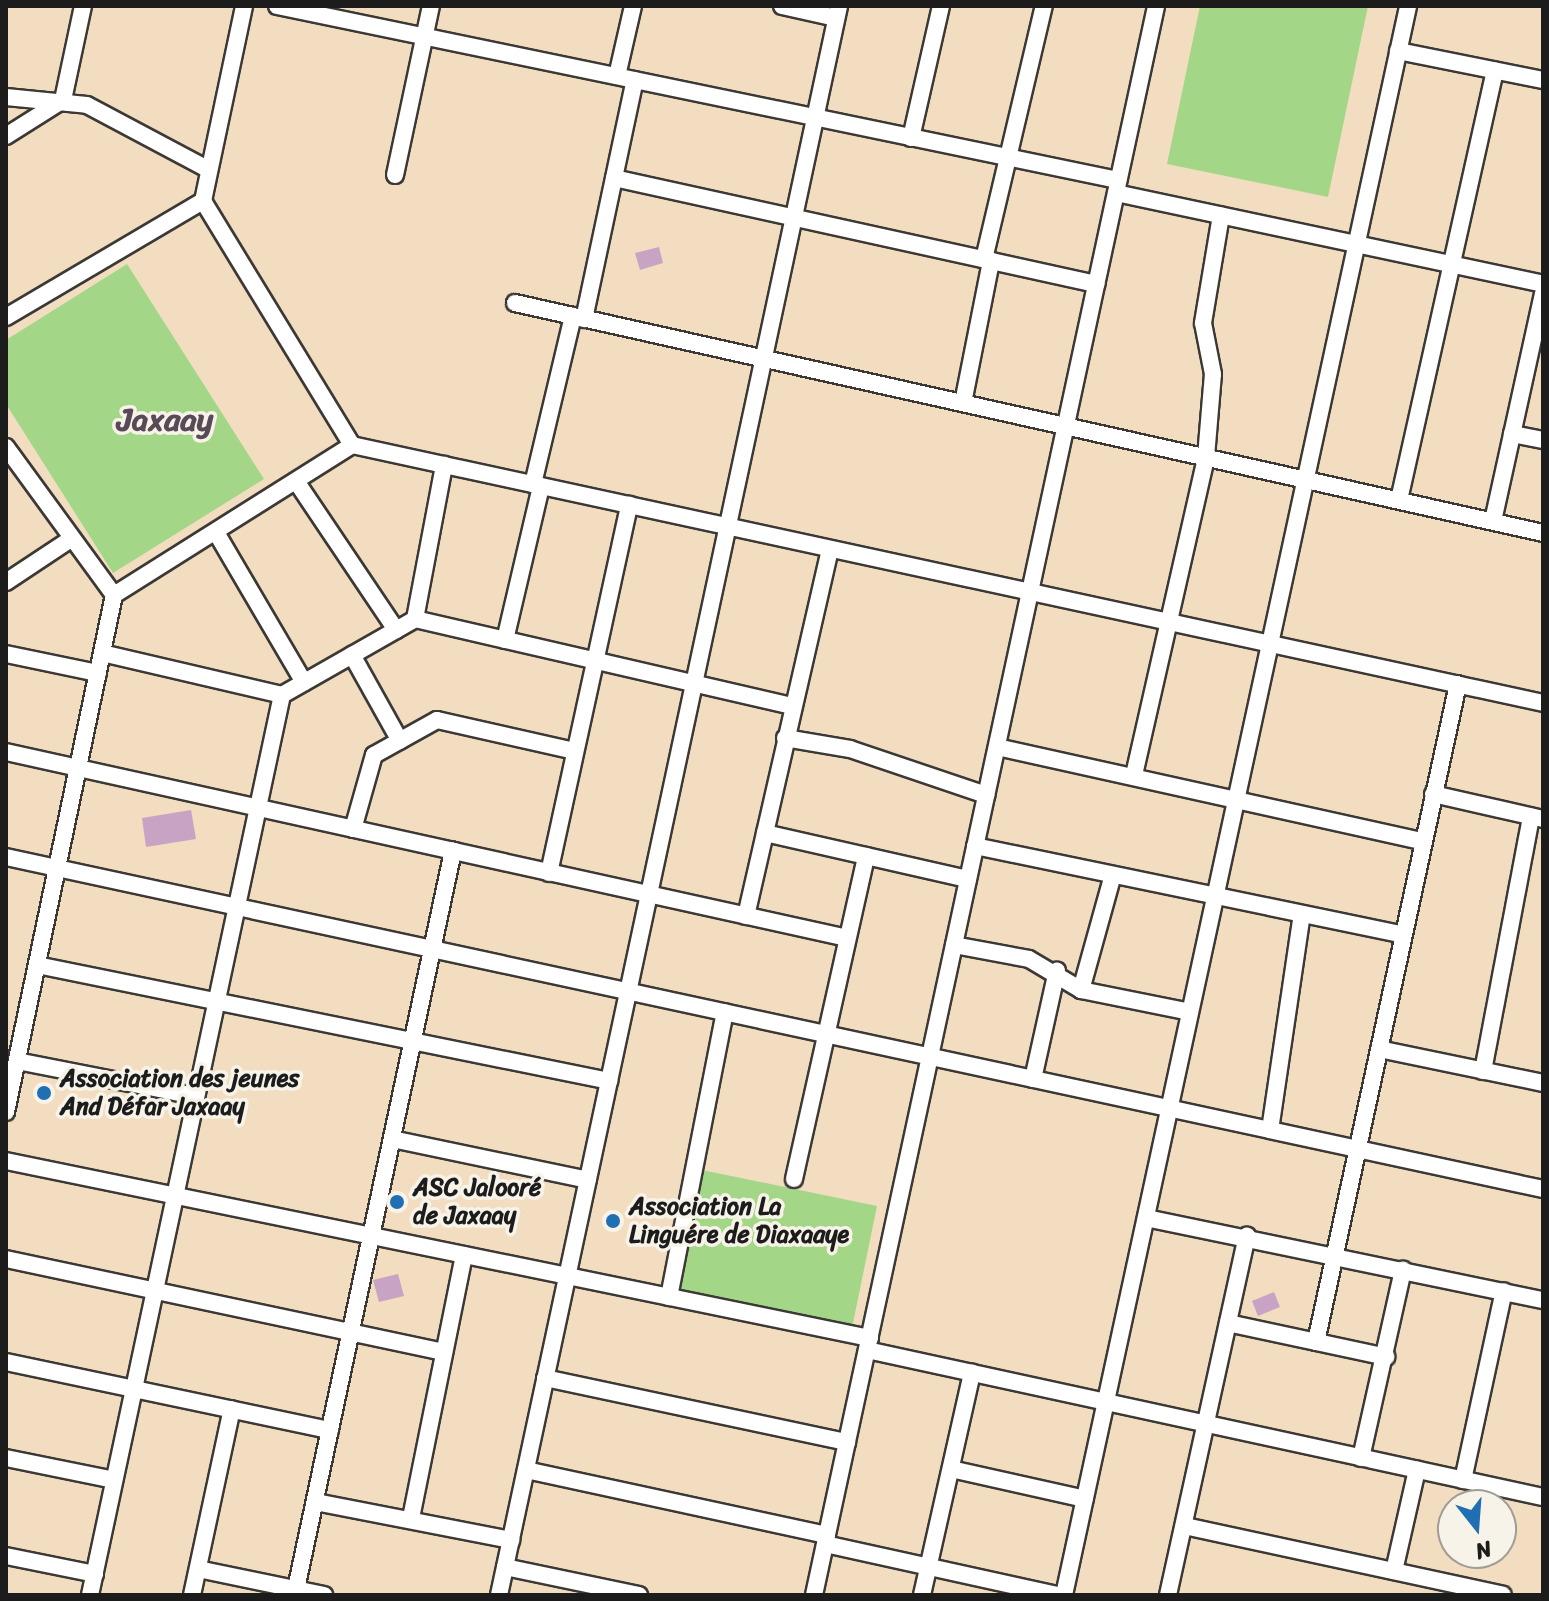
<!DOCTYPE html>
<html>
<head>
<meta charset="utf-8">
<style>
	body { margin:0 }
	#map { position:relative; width:1549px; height:1601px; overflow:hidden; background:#f3ddc0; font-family:Sriracha,sans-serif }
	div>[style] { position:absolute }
	.green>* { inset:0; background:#a3d787 }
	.building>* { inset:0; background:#c8a3c4 }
	.roads { filter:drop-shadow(2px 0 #3c3935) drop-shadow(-2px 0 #3c3935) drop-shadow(0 2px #3c3935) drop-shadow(0 -2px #3c3935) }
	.street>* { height:16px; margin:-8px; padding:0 8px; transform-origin:8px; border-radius:8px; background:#fff }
	.dots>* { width:22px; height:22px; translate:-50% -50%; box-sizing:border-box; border:4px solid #f7f3e8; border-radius:50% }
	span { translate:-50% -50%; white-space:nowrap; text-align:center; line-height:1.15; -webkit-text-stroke:7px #f7f3e8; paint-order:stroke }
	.poi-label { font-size:24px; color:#1c1c1c; font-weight:700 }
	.left { translate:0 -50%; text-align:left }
	.district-label { font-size:32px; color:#584b57; font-weight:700 }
	.frame { position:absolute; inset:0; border:8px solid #1c1c1c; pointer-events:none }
	.north { position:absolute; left:1437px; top:1489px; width:80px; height:80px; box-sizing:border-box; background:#f7f3e8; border:2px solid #9f9d96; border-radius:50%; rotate:163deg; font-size:22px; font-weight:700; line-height:32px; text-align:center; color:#1c1c1c }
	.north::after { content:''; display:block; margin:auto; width:28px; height:36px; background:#1f6fb2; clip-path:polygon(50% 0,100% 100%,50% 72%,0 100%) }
</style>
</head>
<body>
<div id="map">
	<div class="green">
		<div style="clip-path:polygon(1200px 6px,1368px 6px,1328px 197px,1167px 164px)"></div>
		<div style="clip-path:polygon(127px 264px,264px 479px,113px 573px,6px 404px,6px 340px)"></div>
		<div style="clip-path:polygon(702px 1170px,877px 1206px,852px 1328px,676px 1292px)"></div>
	</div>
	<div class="building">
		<div style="clip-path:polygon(659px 247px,663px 263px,640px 270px,635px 253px)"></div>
		<div style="clip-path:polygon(191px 810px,196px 839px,146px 847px,142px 818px)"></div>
		<div style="clip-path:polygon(398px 1274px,404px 1296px,379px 1302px,373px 1280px)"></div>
		<div style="clip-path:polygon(1274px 1292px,1280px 1307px,1258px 1316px,1252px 1301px)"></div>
	</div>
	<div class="roads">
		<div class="street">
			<div style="left:277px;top:6px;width:859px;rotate:11.69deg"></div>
			<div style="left:782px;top:6px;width:55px;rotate:12.5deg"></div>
			<div style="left:1398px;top:51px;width:148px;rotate:11.3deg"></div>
			<div style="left:617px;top:76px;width:72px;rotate:-77.1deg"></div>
			<div style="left:6px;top:97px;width:81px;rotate:5.6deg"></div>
			<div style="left:87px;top:105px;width:138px;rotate:28deg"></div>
			<div style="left:6px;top:136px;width:67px;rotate:-32.3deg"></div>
			<div style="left:63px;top:100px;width:96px;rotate:-78deg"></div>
			<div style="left:911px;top:138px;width:135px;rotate:-77.2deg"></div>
			<div style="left:395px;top:175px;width:173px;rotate:-78deg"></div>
			<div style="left:614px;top:178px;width:494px;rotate:12.4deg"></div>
			<div style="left:1116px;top:193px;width:437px;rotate:12deg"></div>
			<div style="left:203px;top:201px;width:199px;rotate:-78.1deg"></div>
			<div style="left:984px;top:259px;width:260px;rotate:-76.7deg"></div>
			<div style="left:515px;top:303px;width:1053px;rotate:12.61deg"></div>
			<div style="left:6px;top:317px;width:229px;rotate:-30.5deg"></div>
			<div style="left:203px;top:201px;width:286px;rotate:58.6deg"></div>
			<div style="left:352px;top:445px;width:1219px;rotate:12.22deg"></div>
			<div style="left:584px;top:319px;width:244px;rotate:-78deg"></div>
			<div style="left:963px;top:403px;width:145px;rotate:-78.8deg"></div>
			<div style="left:1512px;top:434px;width:32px;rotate:11deg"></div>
			<div style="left:6px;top:447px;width:183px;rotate:53.9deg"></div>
			<div style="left:298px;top:484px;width:176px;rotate:56.1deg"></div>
			<div style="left:533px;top:484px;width:173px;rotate:-76.6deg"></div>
			<div style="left:1399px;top:500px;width:440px;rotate:-77.4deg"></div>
			<div style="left:1493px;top:521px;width:233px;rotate:-77.6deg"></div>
			<div style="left:217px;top:534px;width:172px;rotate:59.6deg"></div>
			<div style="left:6px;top:582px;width:78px;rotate:-33.5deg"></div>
			<div style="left:415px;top:619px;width:157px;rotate:-79.3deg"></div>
			<div style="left:505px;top:640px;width:158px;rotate:-76.8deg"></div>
			<div style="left:102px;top:653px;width:185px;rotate:13.1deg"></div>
			<div style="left:282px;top:695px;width:153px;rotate:-29.7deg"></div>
			<div style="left:415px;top:619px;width:388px;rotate:13deg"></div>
			<div style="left:6px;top:654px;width:94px;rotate:11.7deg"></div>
			<div style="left:352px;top:655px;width:98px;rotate:60.8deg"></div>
			<div style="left:785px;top:738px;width:66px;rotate:9.6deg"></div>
			<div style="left:850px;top:749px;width:144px;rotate:18.7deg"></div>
			<div style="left:997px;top:747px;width:435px;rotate:12.5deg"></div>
			<div style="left:6px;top:752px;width:861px;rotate:12.47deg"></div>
			<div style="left:1134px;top:775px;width:326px;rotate:-77.2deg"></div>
			<div style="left:1206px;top:457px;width:83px;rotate:-85.2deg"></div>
			<div style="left:1213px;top:374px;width:52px;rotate:-101.1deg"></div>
			<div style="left:1203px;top:323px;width:109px;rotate:-80.5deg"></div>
			<div style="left:1433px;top:794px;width:113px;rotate:12.8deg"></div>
			<div style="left:353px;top:829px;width:77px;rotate:-74.2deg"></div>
			<div style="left:374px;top:755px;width:72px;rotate:-29.1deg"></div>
			<div style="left:437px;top:720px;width:141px;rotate:12.7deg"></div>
			<div style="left:765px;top:833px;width:208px;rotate:12.8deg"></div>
			<div style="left:975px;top:846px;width:437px;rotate:11.7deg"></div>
			<div style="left:6px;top:857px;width:1572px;rotate:12.19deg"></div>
			<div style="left:549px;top:873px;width:377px;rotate:-77.7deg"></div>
			<div style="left:746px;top:916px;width:376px;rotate:-77.1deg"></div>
			<div style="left:954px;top:945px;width:76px;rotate:10.6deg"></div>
			<div style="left:1029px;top:959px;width:61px;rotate:30.8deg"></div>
			<div style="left:1081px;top:990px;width:111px;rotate:11.4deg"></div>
			<div style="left:37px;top:965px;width:584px;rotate:11.46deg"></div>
			<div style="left:1081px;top:990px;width:119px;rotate:-74.5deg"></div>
			<div style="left:1379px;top:1049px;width:167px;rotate:11.7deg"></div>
			<div style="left:17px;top:1061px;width:182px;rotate:11.1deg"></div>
			<div style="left:1483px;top:1071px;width:259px;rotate:-79.3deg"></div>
			<div style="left:1033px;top:1079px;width:111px;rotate:-77.5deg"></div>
			<div style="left:6px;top:1112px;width:528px;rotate:-78.2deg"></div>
			<div style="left:114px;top:595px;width:281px;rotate:-32.2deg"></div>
			<div style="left:1270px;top:1130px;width:218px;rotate:-81.6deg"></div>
			<div style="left:392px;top:1139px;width:200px;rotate:11.8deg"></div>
			<div style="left:6px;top:1161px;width:882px;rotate:11.58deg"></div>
			<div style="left:794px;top:1179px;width:331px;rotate:-77.4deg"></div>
			<div style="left:1146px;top:1218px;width:405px;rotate:11.7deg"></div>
			<div style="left:6px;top:1259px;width:448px;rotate:12deg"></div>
			<div style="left:669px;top:1297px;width:290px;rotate:-78.9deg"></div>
			<div style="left:1228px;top:1323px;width:162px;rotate:12.1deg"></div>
			<div style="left:1316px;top:1342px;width:673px;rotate:-77.82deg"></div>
			<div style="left:867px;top:1350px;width:692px;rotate:12.27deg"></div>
			<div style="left:6px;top:1362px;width:331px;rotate:11.9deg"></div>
			<div style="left:545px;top:1378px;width:309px;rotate:12deg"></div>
			<div style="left:6px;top:1458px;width:110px;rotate:11.5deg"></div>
			<div style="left:1361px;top:1458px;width:193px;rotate:-77.4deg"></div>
			<div style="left:951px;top:1469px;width:137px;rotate:12.6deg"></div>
			<div style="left:526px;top:1470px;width:308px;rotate:12.2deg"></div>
			<div style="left:1463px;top:1480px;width:193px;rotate:-77.8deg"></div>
			<div style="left:315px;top:1502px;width:200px;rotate:11deg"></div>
			<div style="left:411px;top:1518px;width:268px;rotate:-78.6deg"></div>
			<div style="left:1185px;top:1526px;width:325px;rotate:12.2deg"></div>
			<div style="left:825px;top:1544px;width:237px;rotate:12.4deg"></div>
			<div style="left:6px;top:1556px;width:91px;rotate:11.4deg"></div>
			<div style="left:505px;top:1567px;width:137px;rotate:11.8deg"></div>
			<div style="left:198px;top:1569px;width:129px;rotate:11.7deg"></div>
			<div style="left:1394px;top:1571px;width:104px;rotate:-77.2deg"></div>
			<div style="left:296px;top:1589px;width:755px;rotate:-77.99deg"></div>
			<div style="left:90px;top:1595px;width:920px;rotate:-77.96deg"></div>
			<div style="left:192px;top:1595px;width:190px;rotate:-77.9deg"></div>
			<div style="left:499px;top:1595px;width:1625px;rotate:-77.92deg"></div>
			<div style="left:814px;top:1595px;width:1625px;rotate:-77.85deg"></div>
			<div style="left:922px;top:1595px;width:228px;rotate:-77.3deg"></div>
			<div style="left:1064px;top:1595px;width:1626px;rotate:-77.78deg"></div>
			<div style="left:1168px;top:1595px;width:368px;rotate:-77.6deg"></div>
		</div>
	</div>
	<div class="dots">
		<div style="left:44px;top:1093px;background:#1f6fb2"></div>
		<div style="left:397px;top:1202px;background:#1f6fb2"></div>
		<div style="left:613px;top:1221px;background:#1f6fb2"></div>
	</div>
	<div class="poi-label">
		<span class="left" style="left:60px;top:1093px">Association des jeunes<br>And Défar Jaxaay</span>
		<span class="left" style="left:413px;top:1202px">ASC Jalooré<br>de Jaxaay</span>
		<span class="left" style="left:629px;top:1221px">Association La<br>Linguére de Diaxaaye</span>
	</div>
	<div class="district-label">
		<span style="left:165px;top:420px">Jaxaay</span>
	</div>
	<div class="frame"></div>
	<div class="north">N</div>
</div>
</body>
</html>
